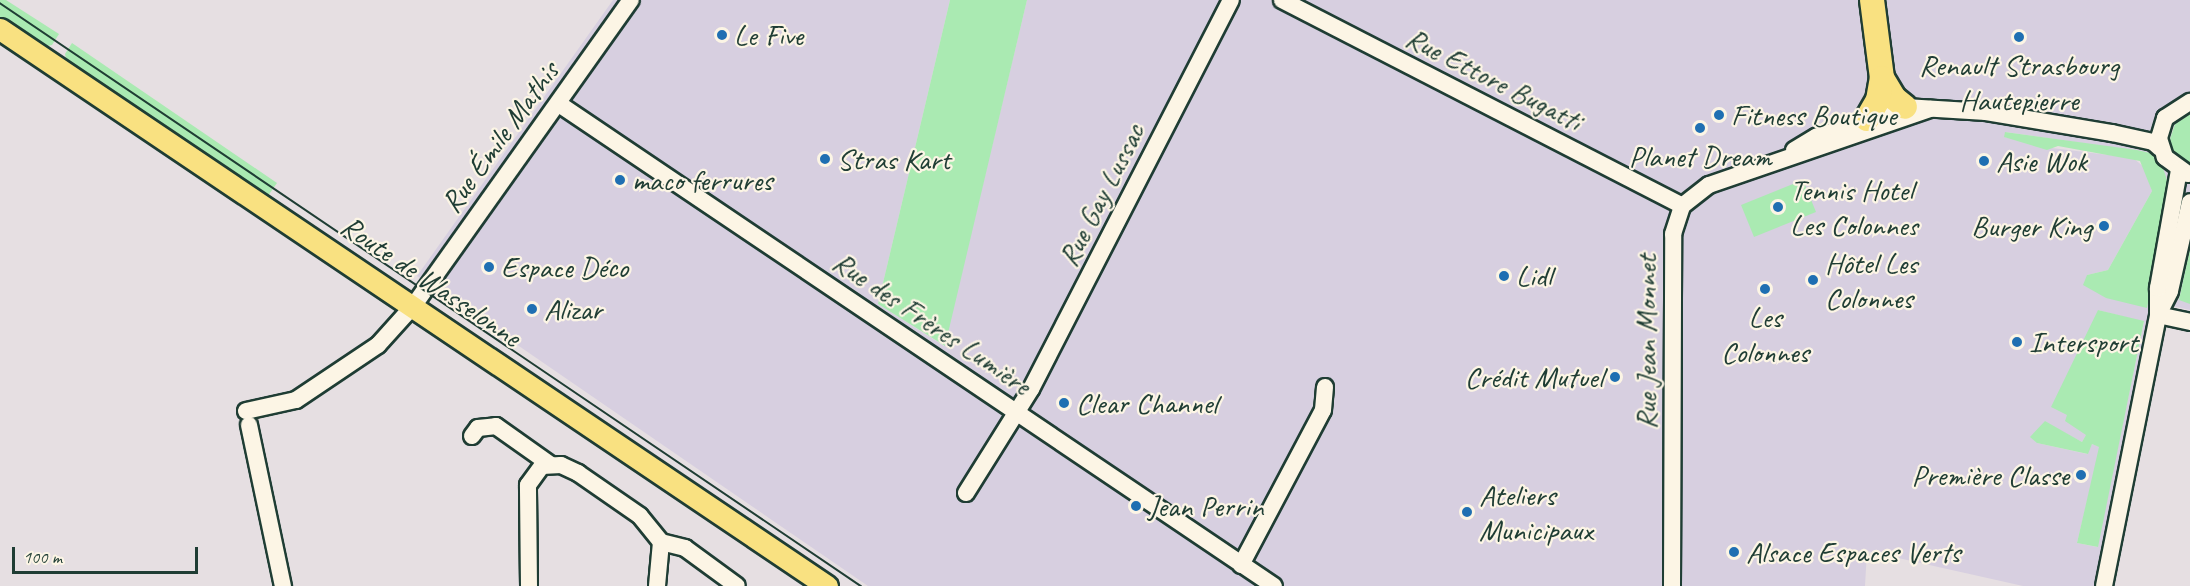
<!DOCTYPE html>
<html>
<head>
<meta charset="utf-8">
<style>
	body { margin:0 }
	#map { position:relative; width:2190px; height:586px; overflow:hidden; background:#e6dfe2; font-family:Caveat,sans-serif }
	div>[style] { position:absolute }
	.built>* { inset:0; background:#d7cfe0 }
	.green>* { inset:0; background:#aaeab2 }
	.roads { filter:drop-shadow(2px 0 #1f3d34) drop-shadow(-2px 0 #1f3d34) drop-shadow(0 2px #1f3d34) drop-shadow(0 -2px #1f3d34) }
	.minor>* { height:16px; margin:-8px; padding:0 8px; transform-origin:8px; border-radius:8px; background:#fcf5e5 }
	.major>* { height:21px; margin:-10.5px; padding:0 10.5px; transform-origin:10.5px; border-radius:10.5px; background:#f9e181 }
	.highway>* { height:24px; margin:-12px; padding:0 12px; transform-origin:12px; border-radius:12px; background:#f9e181 }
	.tram>* { height:1.5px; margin:-0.75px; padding:0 0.75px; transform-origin:0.75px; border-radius:0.75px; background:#1f3d34 }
	.dots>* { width:16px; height:16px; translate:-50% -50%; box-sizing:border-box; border:3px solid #fcf5e5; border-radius:50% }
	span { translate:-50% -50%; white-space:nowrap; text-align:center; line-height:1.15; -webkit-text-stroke:4.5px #fcf5e5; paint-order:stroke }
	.poi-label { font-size:30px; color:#1f3d34 }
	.left { translate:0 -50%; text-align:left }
	.right { translate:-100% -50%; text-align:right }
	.street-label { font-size:30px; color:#1f3d34 }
	.scale { position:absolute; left:12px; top:547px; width:186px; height:27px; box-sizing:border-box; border:3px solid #1f3d34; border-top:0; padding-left:8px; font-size:18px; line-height:21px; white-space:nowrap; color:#1f3d34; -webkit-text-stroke:4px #fcf5e5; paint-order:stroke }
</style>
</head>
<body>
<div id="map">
	<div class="built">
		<div style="clip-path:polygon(evenodd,613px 0,950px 0,878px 304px,944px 346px,1027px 0,2190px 0,2190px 114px,2178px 121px,2171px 131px,2184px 163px,2190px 165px,2190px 310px,2164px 304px,2110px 586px,2023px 586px,1867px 551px,1865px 586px,868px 586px,417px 276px,613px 0,2006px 132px,2150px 153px,2171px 192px,2106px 298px,2087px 275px,2108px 270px,2152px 191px,2144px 167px,2133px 158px,2044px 147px,2005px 137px,2006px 132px,613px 0,2098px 310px,2144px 322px,2097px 547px,2077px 543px,2100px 447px,2092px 444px,2087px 454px,2037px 443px,2045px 422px,2082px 442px,2087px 434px,2098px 310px)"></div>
	</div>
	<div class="green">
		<div style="clip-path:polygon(0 0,6px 0,59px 34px,52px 45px,43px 47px,0 20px)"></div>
		<div style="clip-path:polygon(950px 0,1027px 0,945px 346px,878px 304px)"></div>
		<div style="clip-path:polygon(72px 43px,277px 183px,265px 200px,67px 63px,65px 54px)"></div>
		<div style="clip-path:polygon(34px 64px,334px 266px,34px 66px)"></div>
		<div style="clip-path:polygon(2190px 114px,2190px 165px,2175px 156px,2170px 139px,2175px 124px)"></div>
		<div style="clip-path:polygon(2005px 132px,2137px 150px,2150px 153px,2161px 162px,2171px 192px,2147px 308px,2106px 298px,2083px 285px,2087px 275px,2108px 270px,2152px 191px,2140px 161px,2058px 146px,2047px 150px,2004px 137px)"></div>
		<div style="clip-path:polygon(1803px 180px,1816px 212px,1754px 237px,1741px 205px)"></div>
		<div style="clip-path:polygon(2190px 248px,2190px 304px,2179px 300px)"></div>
		<div style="clip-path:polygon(2098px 310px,2144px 321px,2098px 547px,2077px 543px,2099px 447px,2092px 444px,2088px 454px,2037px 443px,2030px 437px,2045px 421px,2082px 442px,2086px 435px,2065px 421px,2067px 415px,2051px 407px)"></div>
	</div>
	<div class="roads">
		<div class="minor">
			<div style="left:1282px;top:0;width:450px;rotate:27.2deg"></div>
			<div style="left:559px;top:104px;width:862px;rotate:33.98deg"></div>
			<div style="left:1794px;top:150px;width:26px;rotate:-31deg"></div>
			<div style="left:1816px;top:137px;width:94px;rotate:-18.6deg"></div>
			<div style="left:1905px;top:107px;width:81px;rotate:3.5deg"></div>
			<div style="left:1986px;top:112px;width:128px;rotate:9.5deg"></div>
			<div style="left:2112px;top:133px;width:42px;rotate:12.4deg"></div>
			<div style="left:2153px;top:142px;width:9px;rotate:41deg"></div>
			<div style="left:2188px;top:174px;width:29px;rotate:-144deg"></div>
			<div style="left:2165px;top:157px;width:20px;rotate:-108deg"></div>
			<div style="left:2159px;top:138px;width:21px;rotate:-73deg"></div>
			<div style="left:2165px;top:118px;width:30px;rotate:-33deg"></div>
			<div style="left:2160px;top:311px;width:22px;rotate:-63deg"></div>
			<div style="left:2170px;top:291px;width:91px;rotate:-77.3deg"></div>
			<div style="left:2158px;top:315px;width:33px;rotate:12deg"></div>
			<div style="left:246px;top:411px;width:51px;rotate:-12.4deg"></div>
			<div style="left:296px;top:400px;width:99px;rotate:-33.9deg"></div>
			<div style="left:378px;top:345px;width:54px;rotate:-48deg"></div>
			<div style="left:414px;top:305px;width:374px;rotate:-54.6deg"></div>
			<div style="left:249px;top:425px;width:165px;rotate:78.1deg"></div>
			<div style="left:472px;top:436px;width:10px;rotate:-53deg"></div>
			<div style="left:478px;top:428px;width:18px;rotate:-6deg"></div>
			<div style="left:496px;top:426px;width:67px;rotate:35.3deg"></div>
			<div style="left:966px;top:493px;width:123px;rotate:-58deg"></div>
			<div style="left:1031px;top:389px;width:437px;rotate:-62.8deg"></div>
			<div style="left:1241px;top:565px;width:175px;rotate:-62.1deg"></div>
			<div style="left:1323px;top:410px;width:23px;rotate:-85deg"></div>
			<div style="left:529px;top:586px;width:101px;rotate:-90.6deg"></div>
			<div style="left:528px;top:485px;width:24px;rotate:-54deg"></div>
			<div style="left:542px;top:466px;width:19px;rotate:-3deg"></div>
			<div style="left:561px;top:465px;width:19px;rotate:25deg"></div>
			<div style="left:578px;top:473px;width:75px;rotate:34.7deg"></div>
			<div style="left:640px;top:516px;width:33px;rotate:51deg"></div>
			<div style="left:657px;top:586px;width:44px;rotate:-84.8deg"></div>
			<div style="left:661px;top:542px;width:25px;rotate:14deg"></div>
			<div style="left:685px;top:548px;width:64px;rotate:36.2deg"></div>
			<div style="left:1672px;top:586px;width:352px;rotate:-89.8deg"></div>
			<div style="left:1673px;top:234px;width:29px;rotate:-72deg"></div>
			<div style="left:1682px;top:206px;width:34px;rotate:-38deg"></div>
			<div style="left:1709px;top:185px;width:234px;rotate:-19deg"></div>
			<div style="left:2104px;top:586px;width:276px;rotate:-78.7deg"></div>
			<div style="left:2158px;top:315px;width:27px;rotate:-90deg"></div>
			<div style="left:2158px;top:288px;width:120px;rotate:-79.9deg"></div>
		</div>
		<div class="major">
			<div style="left:0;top:29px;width:997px;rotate:33.96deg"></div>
		</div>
		<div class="highway">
			<div style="left:1872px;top:0;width:79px;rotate:82.7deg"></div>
			<div style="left:1882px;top:78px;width:23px;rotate:59deg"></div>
			<div style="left:1894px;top:98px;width:14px;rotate:39deg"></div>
			<div style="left:1867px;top:119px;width:22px;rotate:-60deg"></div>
			<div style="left:1878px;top:100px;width:22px;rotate:-80deg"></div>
		</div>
	</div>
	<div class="tram">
		<div style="left:0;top:3px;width:1040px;rotate:34.1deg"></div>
	</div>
	<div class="dots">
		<div style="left:722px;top:35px;background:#1f6fb2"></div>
		<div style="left:2019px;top:37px;background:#1f6fb2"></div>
		<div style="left:1719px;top:115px;background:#1f6fb2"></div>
		<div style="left:1700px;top:128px;background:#1f6fb2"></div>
		<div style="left:825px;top:159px;background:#1f6fb2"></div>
		<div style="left:1984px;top:161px;background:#1f6fb2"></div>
		<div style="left:620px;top:180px;background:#1f6fb2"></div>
		<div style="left:1778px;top:207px;background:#1f6fb2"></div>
		<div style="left:2104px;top:226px;background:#1f6fb2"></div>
		<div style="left:489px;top:267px;background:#1f6fb2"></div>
		<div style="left:1504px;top:276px;background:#1f6fb2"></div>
		<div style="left:1813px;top:280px;background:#1f6fb2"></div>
		<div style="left:1765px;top:289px;background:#1f6fb2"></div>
		<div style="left:532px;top:309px;background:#1f6fb2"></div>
		<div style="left:2017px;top:342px;background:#1f6fb2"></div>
		<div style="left:1615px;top:377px;background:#1f6fb2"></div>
		<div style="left:1064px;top:403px;background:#1f6fb2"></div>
		<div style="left:2081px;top:475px;background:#1f6fb2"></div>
		<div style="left:1136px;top:506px;background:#1f6fb2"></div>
		<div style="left:1467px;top:512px;background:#1f6fb2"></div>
		<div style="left:1734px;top:552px;background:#1f6fb2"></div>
	</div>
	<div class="poi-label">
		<span class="left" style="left:734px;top:35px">Le Five</span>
		<span style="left:2019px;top:82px">Renault Strasbourg<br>Hautepierre</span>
		<span class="left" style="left:1731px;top:115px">Fitness Boutique</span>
		<span style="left:1700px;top:156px">Planet Dream</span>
		<span class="left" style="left:837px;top:159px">Stras Kart</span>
		<span class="left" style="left:1996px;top:161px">Asie Wok</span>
		<span class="left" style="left:632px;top:180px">maco ferrures</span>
		<span class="left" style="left:1790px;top:207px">Tennis Hotel<br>Les Colonnes</span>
		<span class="right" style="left:2092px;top:226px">Burger King</span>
		<span class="left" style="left:1825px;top:280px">Hôtel Les<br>Colonnes</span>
		<span class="left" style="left:501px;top:267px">Espace Déco</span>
		<span class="left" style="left:1516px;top:276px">Lidl</span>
		<span class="left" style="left:544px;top:309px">Alizar</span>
		<span style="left:1765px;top:334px">Les<br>Colonnes</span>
		<span class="left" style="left:2029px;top:342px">Intersport</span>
		<span class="right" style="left:1603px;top:377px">Crédit Mutuel</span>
		<span class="left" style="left:1076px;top:403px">Clear Channel</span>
		<span class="right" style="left:2069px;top:475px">Première Classe</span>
		<span class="left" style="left:1479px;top:512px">Ateliers<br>Municipaux</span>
		<span class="left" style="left:1148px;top:506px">Jean Perrin</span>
		<span class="left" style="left:1746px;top:552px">Alsace Espaces Verts</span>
	</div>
	<div class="street-label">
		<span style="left:1494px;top:79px;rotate:27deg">Rue Ettore Bugatti</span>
		<span style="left:500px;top:137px;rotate:-54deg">Rue Émile Mathis</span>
		<span style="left:1101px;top:195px;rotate:-63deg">Rue Gay Lussac</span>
		<span style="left:431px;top:281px;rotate:34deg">Route de Wasselonne</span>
		<span style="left:932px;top:323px;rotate:34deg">Rue des Frères Lumière</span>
		<span style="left:1646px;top:342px;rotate:-90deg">Rue Jean Monnet</span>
	</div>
	<div class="scale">100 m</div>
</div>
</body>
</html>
